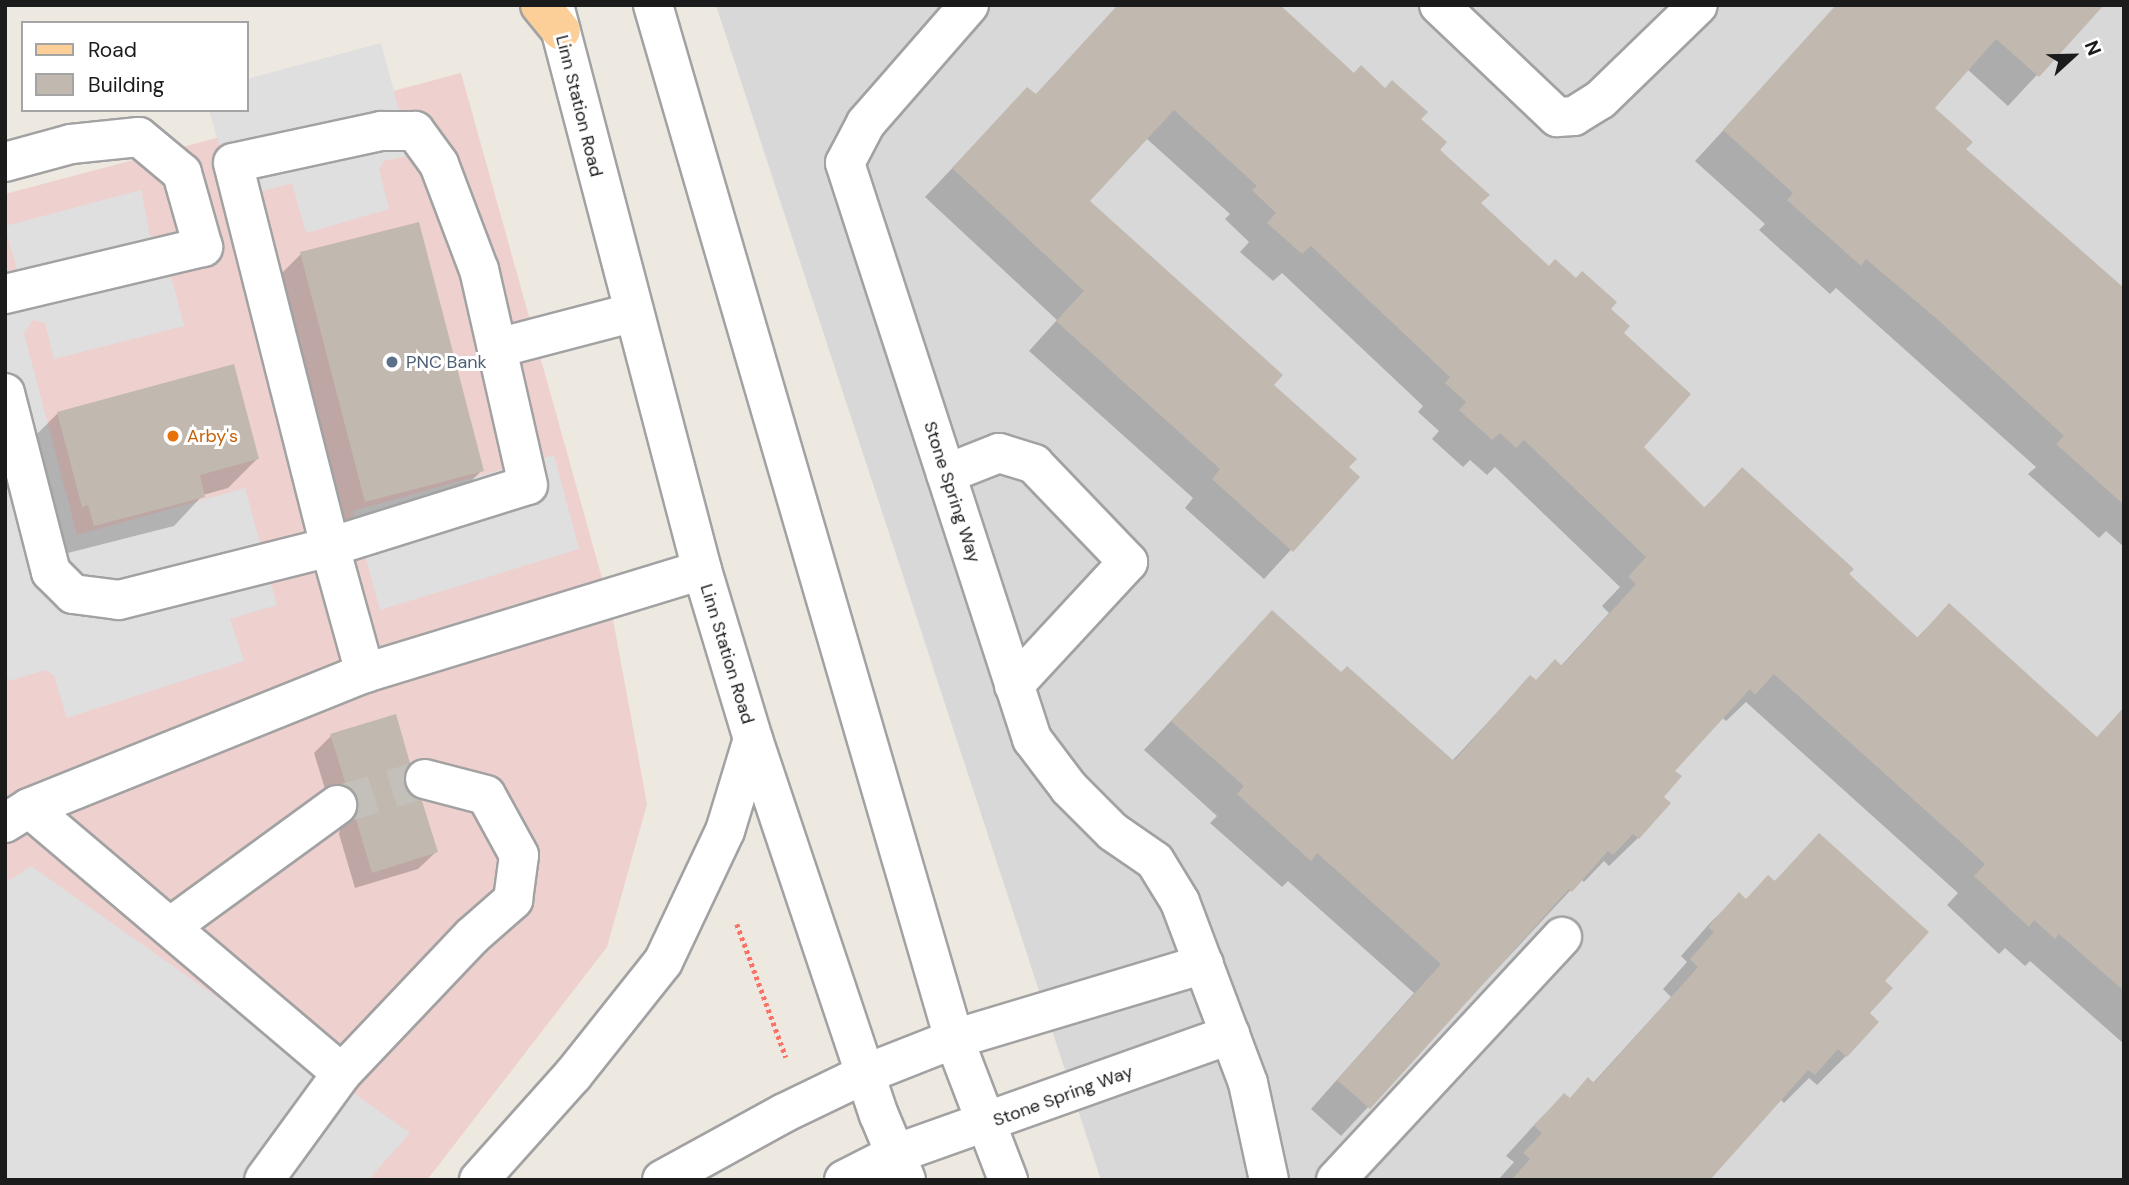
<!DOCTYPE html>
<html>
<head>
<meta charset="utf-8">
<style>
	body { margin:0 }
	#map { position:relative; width:2129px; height:1185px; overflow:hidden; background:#ede8e0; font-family:"DM Sans",sans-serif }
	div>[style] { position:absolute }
	.residential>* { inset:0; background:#d9d8d8 }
	.commercial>* { inset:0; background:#eed0cf }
	.parking>* { inset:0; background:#dfdfdf }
	.shadow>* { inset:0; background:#0003 }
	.building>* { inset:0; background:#c1b8b0 }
	.minor-tunnel>* { height:38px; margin-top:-19px; transform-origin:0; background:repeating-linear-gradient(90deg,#c3bfb9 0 38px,transparent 0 57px) }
	.path>* { height:4.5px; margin-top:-2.25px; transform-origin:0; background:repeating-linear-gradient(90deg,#f97265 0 3.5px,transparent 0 7px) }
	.roads { filter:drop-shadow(2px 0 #a2a2a2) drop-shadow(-2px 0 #a2a2a2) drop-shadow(0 2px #a2a2a2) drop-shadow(0 -2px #a2a2a2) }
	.minor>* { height:38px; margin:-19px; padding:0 19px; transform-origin:19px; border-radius:19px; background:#fff }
	.major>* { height:38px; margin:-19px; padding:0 19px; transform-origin:19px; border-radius:19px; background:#fbcf97 }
	.dots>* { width:19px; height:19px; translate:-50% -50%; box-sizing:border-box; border:4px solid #fff; border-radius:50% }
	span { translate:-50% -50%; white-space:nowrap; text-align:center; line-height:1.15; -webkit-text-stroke:6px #fff; paint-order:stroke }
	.street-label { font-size:18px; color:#1b1b1b }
	.service-label { font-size:18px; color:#4e5e75 }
	.left { translate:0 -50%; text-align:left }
	.food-label { font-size:18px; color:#c56008 }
	.frame { position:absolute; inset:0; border:7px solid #1b1b1b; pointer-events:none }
	.legend { position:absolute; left:21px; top:21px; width:228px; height:91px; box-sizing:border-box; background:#fff; border:2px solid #a4a4a4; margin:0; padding:9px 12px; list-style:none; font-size:21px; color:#1b1b1b }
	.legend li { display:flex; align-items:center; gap:14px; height:35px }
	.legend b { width:35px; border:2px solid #a4a4a4 }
	.north { position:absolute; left:2038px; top:21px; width:70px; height:70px; -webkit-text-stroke:5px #fff; paint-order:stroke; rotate:68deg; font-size:19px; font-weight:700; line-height:28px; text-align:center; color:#1b1b1b }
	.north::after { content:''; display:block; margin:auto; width:24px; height:32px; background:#1b1b1b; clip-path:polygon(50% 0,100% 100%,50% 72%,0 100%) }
</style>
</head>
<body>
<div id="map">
	<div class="residential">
		<div style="clip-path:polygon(716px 5px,2124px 5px,2124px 1180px,1101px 1180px)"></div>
	</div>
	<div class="commercial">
		<div style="clip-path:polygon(461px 73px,612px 614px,647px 804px,607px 947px,427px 1180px,5px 1180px,5px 194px)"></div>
	</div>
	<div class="parking">
		<div style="clip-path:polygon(381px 43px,411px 155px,384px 161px,379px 169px,389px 209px,306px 233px,292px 183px,235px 199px,209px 110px,247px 110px,247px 79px)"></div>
		<div style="clip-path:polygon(141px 190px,150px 235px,162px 242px,184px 326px,54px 359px,45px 323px,33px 320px,24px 333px,77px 535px,245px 488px,277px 605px,230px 619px,244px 661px,67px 718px,54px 676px,46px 670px,9px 681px,5px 668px,5px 273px,17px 270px,5px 226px)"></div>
		<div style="clip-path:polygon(554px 455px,579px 549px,380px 610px,353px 511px)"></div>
		<div style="clip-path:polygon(31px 866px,410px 1133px,368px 1180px,5px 1180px,5px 883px)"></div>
	</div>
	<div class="shadow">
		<div style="clip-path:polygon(1118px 5px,1259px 5px,1419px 120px,1479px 204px,1548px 268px,1609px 309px,1622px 334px,1641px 447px,1703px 509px,1742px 470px,1916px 639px,1949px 605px,2097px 739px,2124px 749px,2124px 1044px,2030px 961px,2025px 966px,2005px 948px,1999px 954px,1947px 905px,1958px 893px,1746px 702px,1726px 721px,1722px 717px,1673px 771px,1661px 797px,1669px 803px,1638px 838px,1609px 866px,1604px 861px,1584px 882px,1581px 879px,1341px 1136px,1311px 1109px,1414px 993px,1288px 881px,1282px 887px,1210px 823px,1217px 816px,1144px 750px,1272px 612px,1341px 674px,1452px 761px,1530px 677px,1535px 681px,1560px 667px,1609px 613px,1602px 606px,1620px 587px,1495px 467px,1487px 475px,1470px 460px,1463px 467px,1432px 439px,1439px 431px,1418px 412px,1423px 406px,1282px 273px,1273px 281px,1240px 252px,1249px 242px,1225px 219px,1230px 214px,1146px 138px,1088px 201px,1358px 477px,1264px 579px,1185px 508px,1193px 498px,1029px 351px,1057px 320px,925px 197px,1027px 89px,1035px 96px)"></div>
		<div style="clip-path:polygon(2102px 5px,2008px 106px,1967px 69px,1933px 108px,1964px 149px,2124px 292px,2124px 547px,2106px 531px,2099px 538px,2028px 474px,2036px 467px,1836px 288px,1830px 294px,1759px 230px,1765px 224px,1695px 161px,1822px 23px)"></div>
		<div style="clip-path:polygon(301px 254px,482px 470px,458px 495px,341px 525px,277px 278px)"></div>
		<div style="clip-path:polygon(58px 413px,257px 459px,228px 488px,203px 495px,174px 526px,64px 554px,28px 443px)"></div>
		<div style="clip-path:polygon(331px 736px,402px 786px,436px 852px,418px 869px,355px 888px,339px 834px,342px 820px,329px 802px,314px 753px)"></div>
		<div style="clip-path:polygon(1819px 835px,1882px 981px,1846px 1056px,1817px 1085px,1809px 1078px,1784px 1103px,1780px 1099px,1707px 1180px,1498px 1180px,1514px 1162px,1506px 1156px,1535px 1124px,1564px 1095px,1569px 1100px,1592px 1084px,1671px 997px,1663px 989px,1687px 962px,1681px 956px,1710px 923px,1739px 895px,1745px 900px,1774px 882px)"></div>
	</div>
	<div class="building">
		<div style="clip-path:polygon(1118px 5px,1280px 5px,1354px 73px,1361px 65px,1385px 88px,1392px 80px,1428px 112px,1421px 119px,1447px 142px,1440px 150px,1490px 195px,1481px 203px,1549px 266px,1555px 259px,1576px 278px,1582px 271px,1617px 302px,1611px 309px,1630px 326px,1624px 333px,1691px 394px,1644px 447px,1705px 508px,1742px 467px,1854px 569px,1849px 574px,1918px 638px,1949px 603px,2097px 737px,2124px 707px,2124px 991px,2059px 934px,2055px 939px,2034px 920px,2029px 927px,1974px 876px,1985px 864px,1774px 674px,1755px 695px,1750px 689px,1675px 771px,1682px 776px,1664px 797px,1671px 803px,1639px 839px,1633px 834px,1613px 855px,1608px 851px,1572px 892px,1569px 889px,1370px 1109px,1337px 1080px,1441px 964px,1317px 853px,1311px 861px,1237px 794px,1244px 786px,1171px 721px,1272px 610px,1341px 672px,1347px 666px,1454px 761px,1530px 675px,1536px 680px,1555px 659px,1562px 666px,1636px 584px,1628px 577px,1646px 557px,1524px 440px,1516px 448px,1500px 433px,1492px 440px,1459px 410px,1466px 402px,1445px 383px,1450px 377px,1311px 246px,1302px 254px,1267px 223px,1276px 213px,1252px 190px,1257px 186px,1174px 110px,1090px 201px,1283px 375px,1274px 385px,1357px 459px,1349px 467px,1360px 477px,1293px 552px,1212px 479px,1220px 469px,1056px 321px,1084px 291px,952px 168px,1027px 87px,1036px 94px)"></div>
		<div style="clip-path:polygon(1836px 5px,2104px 5px,2039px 77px,1996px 39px,1935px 108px,1973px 142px,1966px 149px,2124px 288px,2124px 505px,2056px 444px,2064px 436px,1937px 319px,1866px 259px,1861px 266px,1787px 200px,1793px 193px,1723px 130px)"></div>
		<div style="clip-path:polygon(419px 222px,484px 471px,365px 502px,300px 252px)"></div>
		<div style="clip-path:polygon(234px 364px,259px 459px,200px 475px,205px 497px,94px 526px,88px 505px,82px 507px,57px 412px)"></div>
		<div style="clip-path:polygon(396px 714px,410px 763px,404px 785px,422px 801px,438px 852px,372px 873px,355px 816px,359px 802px,346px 785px,330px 734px)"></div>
		<div style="clip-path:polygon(1819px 833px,1929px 932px,1885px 981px,1893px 988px,1870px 1013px,1879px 1022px,1847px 1057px,1838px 1049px,1815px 1075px,1808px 1070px,1710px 1180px,1511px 1180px,1530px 1159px,1523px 1153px,1542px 1133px,1534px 1126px,1564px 1093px,1570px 1098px,1588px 1077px,1594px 1083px,1698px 967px,1690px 959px,1714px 932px,1708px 927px,1739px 892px,1746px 899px,1768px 875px,1775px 881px)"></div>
	</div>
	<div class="minor-tunnel">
		<div style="left:337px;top:805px;width:92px;rotate:-16.5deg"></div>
	</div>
	<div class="path">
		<div style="left:737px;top:924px;width:142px;rotate:69.8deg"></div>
	</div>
	<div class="roads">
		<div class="minor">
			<div style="left:554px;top:5px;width:584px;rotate:75.32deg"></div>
			<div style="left:702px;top:570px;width:177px;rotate:73.2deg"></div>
			<div style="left:753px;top:739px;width:397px;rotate:71.5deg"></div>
			<div style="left:879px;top:1115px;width:70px;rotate:67.4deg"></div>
			<div style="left:653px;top:5px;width:1077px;rotate:73.77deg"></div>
			<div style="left:954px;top:1039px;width:151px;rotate:69deg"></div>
			<div style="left:969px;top:5px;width:157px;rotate:131.1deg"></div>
			<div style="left:866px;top:123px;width:45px;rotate:117.7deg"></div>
			<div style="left:845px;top:163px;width:606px;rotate:72.01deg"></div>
			<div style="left:1032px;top:739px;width:61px;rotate:52.9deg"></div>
			<div style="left:1069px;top:788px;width:62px;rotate:45deg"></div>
			<div style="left:1113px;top:832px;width:51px;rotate:34.6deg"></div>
			<div style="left:1155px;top:861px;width:48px;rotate:58.6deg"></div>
			<div style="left:1180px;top:902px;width:193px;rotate:69.4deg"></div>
			<div style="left:1248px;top:1083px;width:99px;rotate:77.8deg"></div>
			<div style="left:1439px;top:5px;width:163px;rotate:43.5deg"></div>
			<div style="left:1557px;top:117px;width:17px;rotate:-3deg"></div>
			<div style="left:1574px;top:116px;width:31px;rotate:-32deg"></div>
			<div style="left:1600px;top:100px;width:136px;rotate:-44.1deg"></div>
			<div style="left:5px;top:162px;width:68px;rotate:-15.3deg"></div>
			<div style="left:71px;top:144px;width:68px;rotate:-5.9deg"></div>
			<div style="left:139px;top:137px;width:56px;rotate:39.9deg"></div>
			<div style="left:182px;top:173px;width:77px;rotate:74.2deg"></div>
			<div style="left:203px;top:247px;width:204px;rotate:166.6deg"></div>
			<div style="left:497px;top:348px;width:138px;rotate:-14.6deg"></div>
			<div style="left:5px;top:393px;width:185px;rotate:75.6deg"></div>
			<div style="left:51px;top:572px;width:31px;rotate:45deg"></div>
			<div style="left:73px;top:594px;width:46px;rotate:7.4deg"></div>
			<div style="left:119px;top:600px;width:218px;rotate:-14.1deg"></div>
			<div style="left:330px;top:547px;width:207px;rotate:-17.4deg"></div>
			<div style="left:528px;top:485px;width:221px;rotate:-102.8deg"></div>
			<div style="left:479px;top:270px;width:113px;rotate:-110.7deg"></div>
			<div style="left:439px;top:164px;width:41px;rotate:-126deg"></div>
			<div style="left:415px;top:131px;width:34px;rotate:180deg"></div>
			<div style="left:381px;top:131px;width:151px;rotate:167.8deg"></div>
			<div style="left:233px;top:163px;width:396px;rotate:75.8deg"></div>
			<div style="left:330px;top:547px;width:131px;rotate:74.5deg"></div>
			<div style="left:946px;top:474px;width:57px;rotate:-21.6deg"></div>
			<div style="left:999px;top:453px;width:37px;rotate:17deg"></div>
			<div style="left:1034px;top:464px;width:136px;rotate:46.2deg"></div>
			<div style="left:1128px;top:562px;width:168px;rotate:132.8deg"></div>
			<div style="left:29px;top:808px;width:362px;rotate:-21.9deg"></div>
			<div style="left:365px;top:673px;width:352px;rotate:-17deg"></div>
			<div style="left:5px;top:823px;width:28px;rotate:-32deg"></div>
			<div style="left:29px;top:808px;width:410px;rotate:40.3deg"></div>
			<div style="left:342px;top:1073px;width:132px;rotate:126.1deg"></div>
			<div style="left:170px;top:927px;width:207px;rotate:-36.1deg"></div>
			<div style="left:342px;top:1073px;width:189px;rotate:-46.5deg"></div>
			<div style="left:472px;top:936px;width:55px;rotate:-41.3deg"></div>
			<div style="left:513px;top:900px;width:45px;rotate:-82.4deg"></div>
			<div style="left:519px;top:855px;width:68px;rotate:-118.8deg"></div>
			<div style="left:486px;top:795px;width:63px;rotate:-165.3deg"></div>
			<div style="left:479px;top:1180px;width:141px;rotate:-48.2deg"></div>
			<div style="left:573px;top:1075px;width:144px;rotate:-51.5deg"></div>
			<div style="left:663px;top:962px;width:145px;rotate:-64.7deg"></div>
			<div style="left:725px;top:831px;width:96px;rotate:-73.1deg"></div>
			<div style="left:662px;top:1180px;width:139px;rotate:-28.8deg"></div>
			<div style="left:784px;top:1113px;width:90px;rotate:-25.7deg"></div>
			<div style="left:865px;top:1074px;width:96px;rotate:-21.5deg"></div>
			<div style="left:954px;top:1039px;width:261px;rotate:-16.7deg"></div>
			<div style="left:844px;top:1180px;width:57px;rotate:-27deg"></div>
			<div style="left:895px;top:1154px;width:356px;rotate:-19.6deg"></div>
			<div style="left:1336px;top:1180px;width:332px;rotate:-47.1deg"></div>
		</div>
		<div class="major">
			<div style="left:540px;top:5px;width:33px;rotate:51deg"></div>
		</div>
	</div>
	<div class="dots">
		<div style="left:392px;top:362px;background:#5c6f8a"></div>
		<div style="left:173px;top:436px;background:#e8710a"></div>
	</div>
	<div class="street-label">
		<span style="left:579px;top:106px;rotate:76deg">Linn Station Road</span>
		<span style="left:952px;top:492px;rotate:72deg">Stone Spring Way</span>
		<span style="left:727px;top:654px;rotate:73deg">Linn Station Road</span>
		<span style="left:1063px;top:1096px;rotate:-20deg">Stone Spring Way</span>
	</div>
	<div class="service-label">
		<span class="left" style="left:406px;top:362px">PNC Bank</span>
	</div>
	<div class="food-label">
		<span class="left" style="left:187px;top:436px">Arby's</span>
	</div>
	<div class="frame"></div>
	<ul class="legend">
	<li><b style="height:9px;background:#fbcf97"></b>Road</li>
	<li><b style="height:19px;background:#c1b8b0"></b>Building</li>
	</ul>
	<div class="north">N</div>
</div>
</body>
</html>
